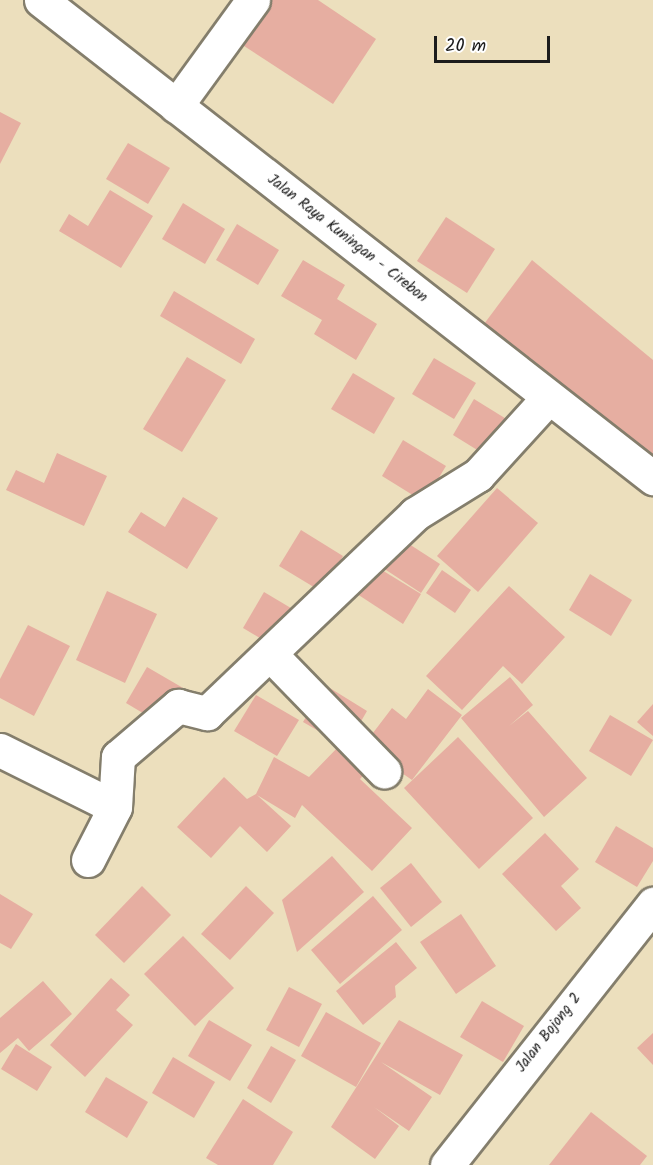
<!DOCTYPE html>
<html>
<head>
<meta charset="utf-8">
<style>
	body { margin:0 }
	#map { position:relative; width:653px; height:1165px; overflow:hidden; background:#ecdfbd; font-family:Kalam,sans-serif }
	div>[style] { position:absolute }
	.building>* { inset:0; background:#e6aea1 }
	.roads { filter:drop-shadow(2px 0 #847e6c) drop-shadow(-2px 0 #847e6c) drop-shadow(0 2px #847e6c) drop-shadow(0 -2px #847e6c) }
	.minor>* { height:33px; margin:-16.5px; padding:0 16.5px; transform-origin:16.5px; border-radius:16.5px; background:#fff }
	.trunk>* { height:33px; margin:-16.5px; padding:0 16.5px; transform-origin:16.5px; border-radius:16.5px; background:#fff }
	span { translate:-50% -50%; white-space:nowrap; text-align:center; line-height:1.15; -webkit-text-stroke:5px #fff; paint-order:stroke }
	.street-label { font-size:15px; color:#1c1c1c }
	.scale { position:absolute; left:434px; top:36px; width:116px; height:27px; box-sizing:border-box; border:3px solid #1c1c1c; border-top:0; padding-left:8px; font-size:18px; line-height:21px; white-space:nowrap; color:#1c1c1c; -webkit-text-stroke:4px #fff; paint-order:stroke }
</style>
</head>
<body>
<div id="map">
	<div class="building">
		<div style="clip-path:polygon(271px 0,318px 0,376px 39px,333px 104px,241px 44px)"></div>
		<div style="clip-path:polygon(0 112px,21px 123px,0 164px)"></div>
		<div style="clip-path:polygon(128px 143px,170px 168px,148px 204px,106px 179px)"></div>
		<div style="clip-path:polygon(110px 190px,153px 216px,121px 268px,59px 231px,69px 214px,88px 226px)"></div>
		<div style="clip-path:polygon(183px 203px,225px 229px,205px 264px,162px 239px)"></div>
		<div style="clip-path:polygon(446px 217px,495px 249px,467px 293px,417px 261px)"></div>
		<div style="clip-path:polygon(237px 224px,279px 250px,258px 285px,216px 260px)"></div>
		<div style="clip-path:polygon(303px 260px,345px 285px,337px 299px,377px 324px,356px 360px,314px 334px,322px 320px,281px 296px)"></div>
		<div style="clip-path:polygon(532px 260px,653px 360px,653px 460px,481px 328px)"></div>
		<div style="clip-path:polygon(174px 291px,255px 339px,241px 364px,160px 316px)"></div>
		<div style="clip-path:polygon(187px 357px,226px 380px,182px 452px,143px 429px)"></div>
		<div style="clip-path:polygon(434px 358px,476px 383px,454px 419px,412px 394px)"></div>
		<div style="clip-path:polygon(353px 373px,395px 398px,374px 434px,331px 409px)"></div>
		<div style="clip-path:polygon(474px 399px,516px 425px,495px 461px,453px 435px)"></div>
		<div style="clip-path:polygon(403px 440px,446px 466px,424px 502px,382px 476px)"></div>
		<div style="clip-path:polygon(57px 453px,107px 476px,84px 526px,6px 490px,16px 470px,44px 483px)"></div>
		<div style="clip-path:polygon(497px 488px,538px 523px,478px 592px,437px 556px)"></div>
		<div style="clip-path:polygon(183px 497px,218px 518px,187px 569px,128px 532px,141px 512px,165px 527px)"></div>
		<div style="clip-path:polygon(301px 530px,343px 556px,322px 592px,279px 566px)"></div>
		<div style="clip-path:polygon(395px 535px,440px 564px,421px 593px,377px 564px)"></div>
		<div style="clip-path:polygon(372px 564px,421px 594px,403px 624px,354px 592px)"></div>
		<div style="clip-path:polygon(442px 570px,471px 590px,455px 613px,426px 593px)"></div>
		<div style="clip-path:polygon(590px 574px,632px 600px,611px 636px,569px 610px)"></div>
		<div style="clip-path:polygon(509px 586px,565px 637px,522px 684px,503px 666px,462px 710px,426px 676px)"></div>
		<div style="clip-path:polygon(107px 591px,157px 614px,125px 683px,76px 660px)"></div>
		<div style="clip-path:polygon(264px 592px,306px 617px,285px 653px,243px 628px)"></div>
		<div style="clip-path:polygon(28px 625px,70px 646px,34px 716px,0 698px,0 679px)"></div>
		<div style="clip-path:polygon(147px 667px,190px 692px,168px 728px,126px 703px)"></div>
		<div style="clip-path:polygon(510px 677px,533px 705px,509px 726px,528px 711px,587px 778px,544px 817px,461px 718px)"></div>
		<div style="clip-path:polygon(325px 685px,367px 711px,349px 742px,373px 765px,360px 779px,412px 828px,372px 871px,302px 805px,295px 818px,257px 795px,291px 826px,267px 852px,240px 826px,211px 858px,177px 827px,224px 777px,247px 799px,256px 794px,274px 757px,309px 777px,341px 744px,303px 722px)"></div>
		<div style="clip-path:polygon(428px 689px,462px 715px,412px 780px,363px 746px,392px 708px,406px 719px)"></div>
		<div style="clip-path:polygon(256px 695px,299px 720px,277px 756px,234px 731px)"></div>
		<div style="clip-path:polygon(653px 704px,653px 736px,637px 722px)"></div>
		<div style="clip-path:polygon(610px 715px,653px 740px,631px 776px,589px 751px)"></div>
		<div style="clip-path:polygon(458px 737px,533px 818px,479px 869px,404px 788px)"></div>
		<div style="clip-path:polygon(616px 826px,653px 848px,653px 861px,637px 887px,595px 862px)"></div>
		<div style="clip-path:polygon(545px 833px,579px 869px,561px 886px,581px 908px,556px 931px,502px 874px)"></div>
		<div style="clip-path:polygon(332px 856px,364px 892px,297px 952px,282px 900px)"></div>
		<div style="clip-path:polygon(411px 863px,442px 902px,411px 927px,380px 888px)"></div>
		<div style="clip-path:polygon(142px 886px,171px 915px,124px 963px,95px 935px)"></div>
		<div style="clip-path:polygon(246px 886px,274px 913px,230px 960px,201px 934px)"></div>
		<div style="clip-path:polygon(0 894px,33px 914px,11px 949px,0 943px)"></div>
		<div style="clip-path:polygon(373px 896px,402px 930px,340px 984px,311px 950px)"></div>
		<div style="clip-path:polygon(461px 914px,496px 966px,456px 994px,420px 942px)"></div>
		<div style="clip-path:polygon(183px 936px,234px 988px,195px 1026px,144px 974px)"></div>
		<div style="clip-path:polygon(396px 942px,417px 968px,395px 986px,396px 997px,363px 1025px,336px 991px)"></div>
		<div style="clip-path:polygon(111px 978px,130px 995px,116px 1010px,133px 1025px,85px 1077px,50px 1045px)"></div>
		<div style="clip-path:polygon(43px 981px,72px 1014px,29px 1051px,18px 1038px,0 1053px,0 1018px)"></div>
		<div style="clip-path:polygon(289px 987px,322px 1004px,299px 1047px,266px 1030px)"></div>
		<div style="clip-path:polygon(482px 1001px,524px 1026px,503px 1062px,460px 1037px)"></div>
		<div style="clip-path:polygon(326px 1012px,381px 1043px,356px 1087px,301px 1056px)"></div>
		<div style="clip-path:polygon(209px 1020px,252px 1045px,230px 1081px,188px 1056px)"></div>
		<div style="clip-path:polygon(399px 1020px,463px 1055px,440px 1095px,381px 1062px,432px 1097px,409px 1131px,374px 1107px,399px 1126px,375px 1159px,331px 1127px)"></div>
		<div style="clip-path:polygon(653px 1033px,653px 1065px,637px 1048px)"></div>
		<div style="clip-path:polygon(16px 1044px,52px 1067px,37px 1091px,1px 1069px)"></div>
		<div style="clip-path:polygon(271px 1046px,296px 1060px,271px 1103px,247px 1088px)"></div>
		<div style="clip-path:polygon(173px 1057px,215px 1082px,194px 1118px,152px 1093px)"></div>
		<div style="clip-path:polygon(106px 1077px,148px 1102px,127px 1138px,85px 1112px)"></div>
		<div style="clip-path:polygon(243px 1099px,293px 1132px,273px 1165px,218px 1165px,206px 1158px)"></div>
		<div style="clip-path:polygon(591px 1112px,647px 1156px,640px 1165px,549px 1165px)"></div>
	</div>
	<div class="roads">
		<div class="minor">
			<div style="left:176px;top:106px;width:131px;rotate:-54deg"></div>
			<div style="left:272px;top:656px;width:161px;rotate:45.8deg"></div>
			<div style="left:0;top:750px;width:128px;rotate:26.4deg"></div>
			<div style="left:88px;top:860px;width:59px;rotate:-63deg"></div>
			<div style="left:115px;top:807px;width:50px;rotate:-86.6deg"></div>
			<div style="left:118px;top:757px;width:79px;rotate:-40.4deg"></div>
			<div style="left:178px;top:706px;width:30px;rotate:14deg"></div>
			<div style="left:207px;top:713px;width:288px;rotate:-43.7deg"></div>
			<div style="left:415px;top:514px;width:74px;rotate:-31.8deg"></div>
			<div style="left:478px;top:475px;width:105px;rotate:-47.7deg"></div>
			<div style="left:447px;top:1165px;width:333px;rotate:-51.7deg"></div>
		</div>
		<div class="trunk">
			<div style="left:41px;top:0;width:777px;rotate:37.99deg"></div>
		</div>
	</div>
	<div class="street-label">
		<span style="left:347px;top:239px;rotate:38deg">Jalan Raya Kuningan - Cirebon</span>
		<span style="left:549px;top:1033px;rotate:-52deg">Jalan Bojong 2</span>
	</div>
	<div class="scale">20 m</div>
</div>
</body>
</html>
